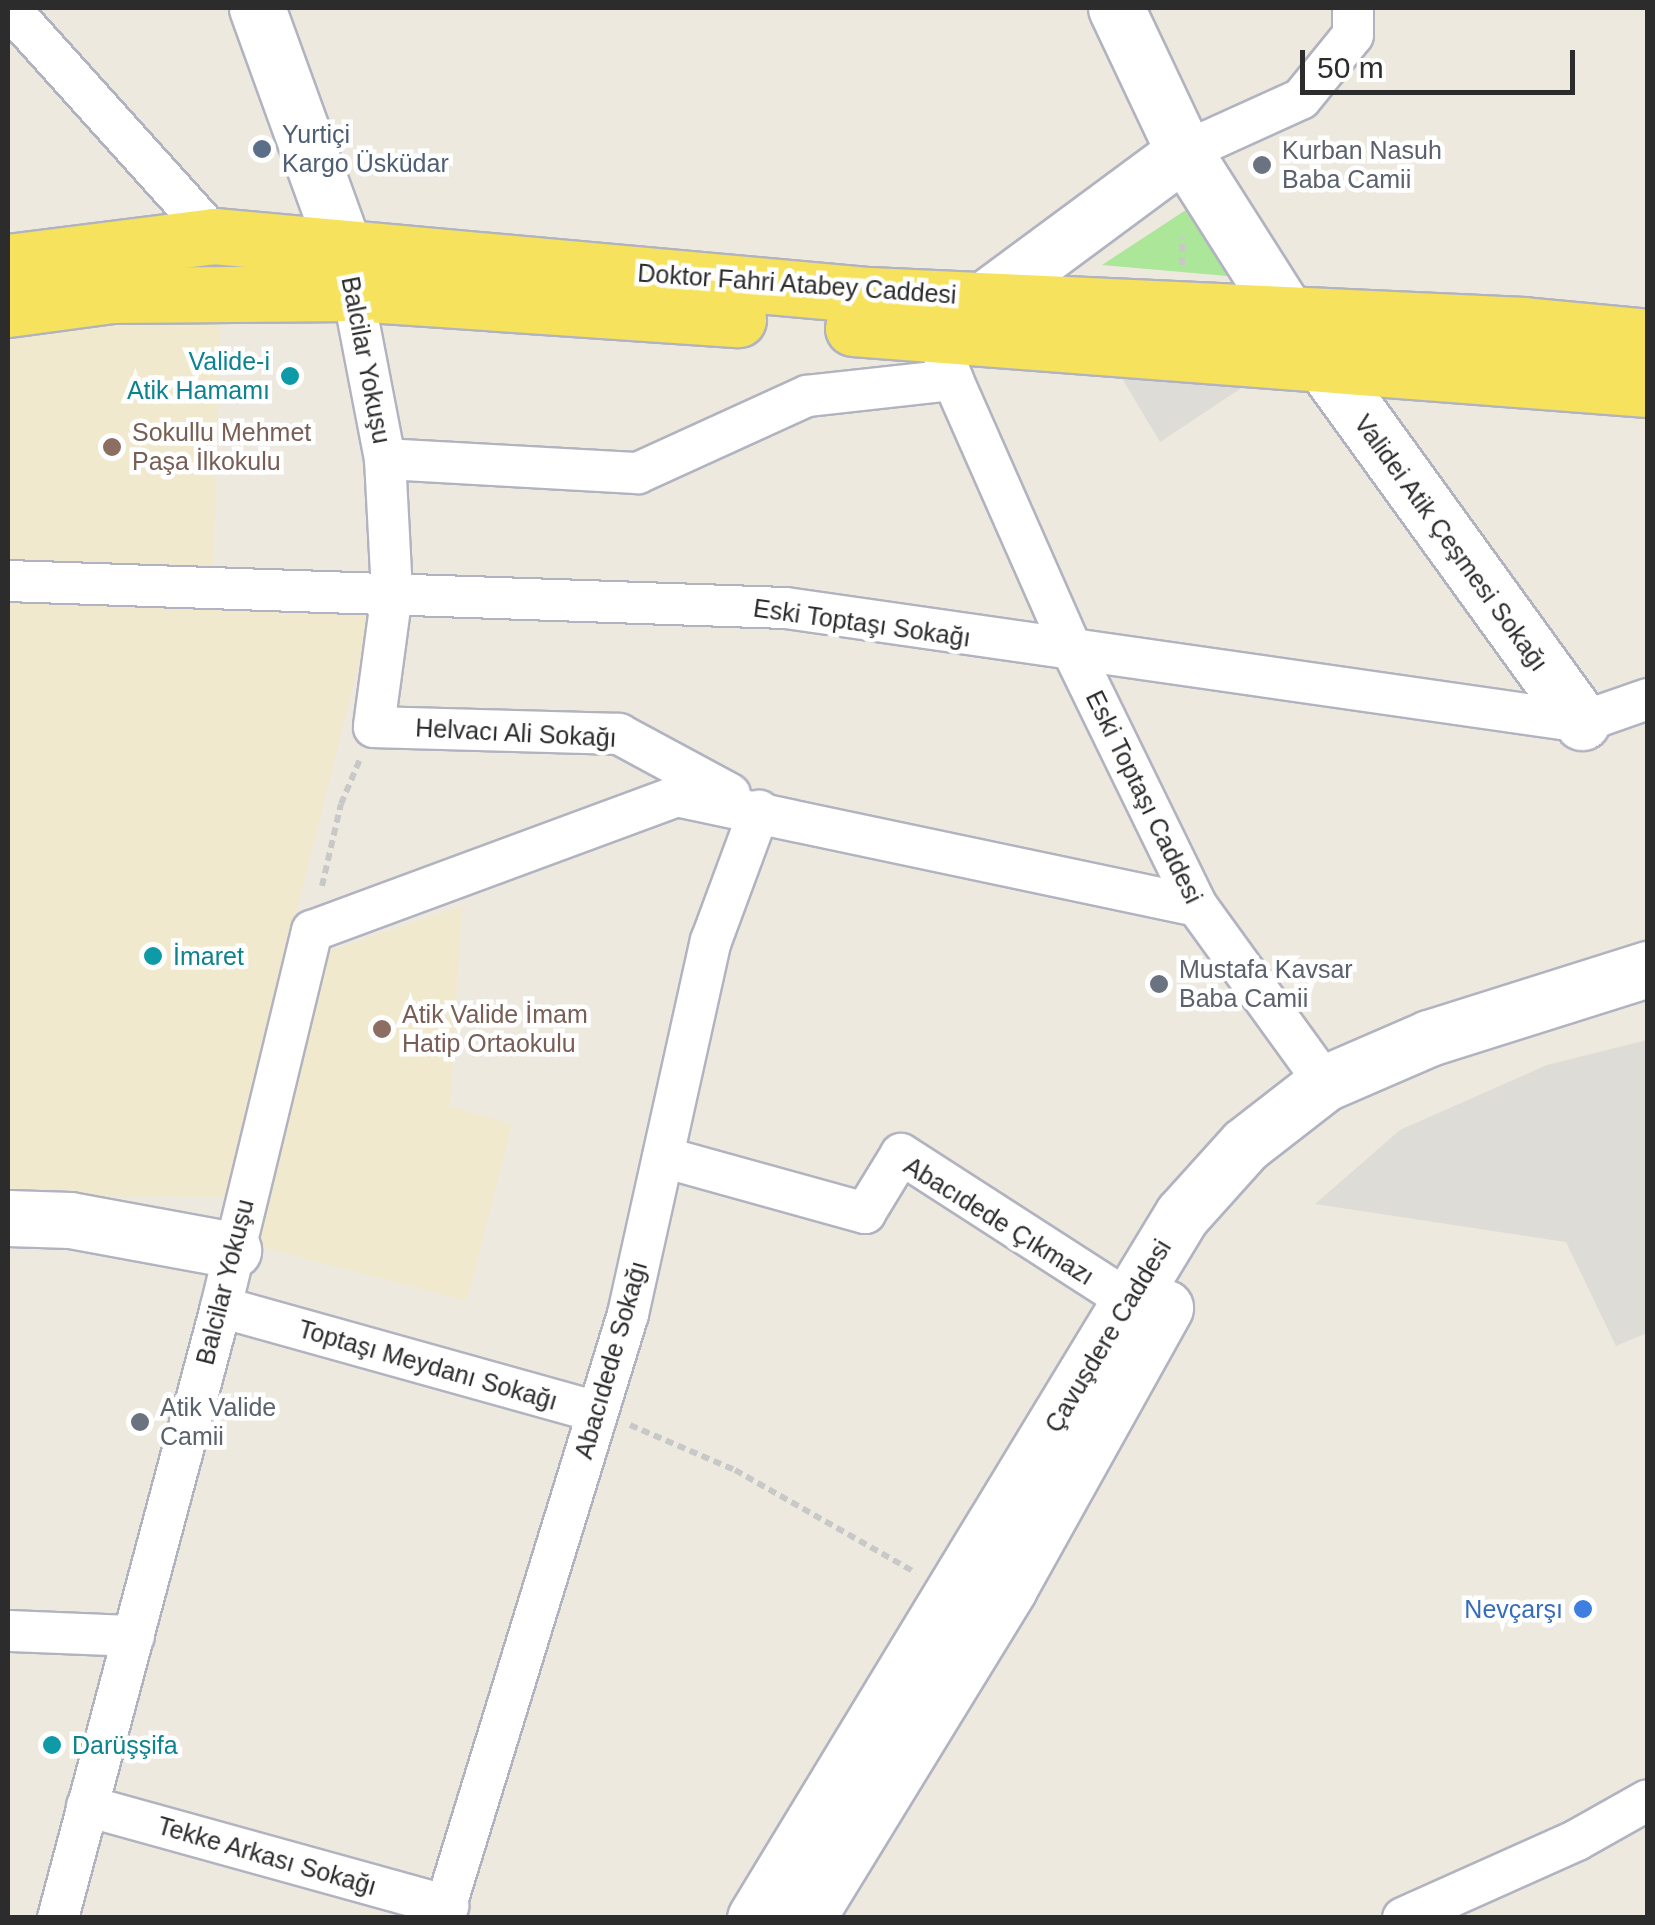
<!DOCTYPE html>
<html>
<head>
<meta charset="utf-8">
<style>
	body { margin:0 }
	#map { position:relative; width:1655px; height:1925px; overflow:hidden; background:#eee9df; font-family:Helvetica,sans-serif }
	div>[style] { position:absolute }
	.education>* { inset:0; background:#f0e9ce }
	.green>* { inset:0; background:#abe699 }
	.plaza>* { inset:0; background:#dedcd6 }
	.path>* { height:6px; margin-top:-3px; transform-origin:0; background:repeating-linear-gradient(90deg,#c8c8c8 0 8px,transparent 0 13px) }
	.roads { filter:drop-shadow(2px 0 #b2b3c0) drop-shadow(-2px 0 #b2b3c0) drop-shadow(0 2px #b2b3c0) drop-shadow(0 -2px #b2b3c0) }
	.street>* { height:40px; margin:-20px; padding:0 20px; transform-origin:20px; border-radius:20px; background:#fff }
	.secondary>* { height:55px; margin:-27.5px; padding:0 27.5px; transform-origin:27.5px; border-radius:27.5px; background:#fff }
	.primary>* { height:55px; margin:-27.5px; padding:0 27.5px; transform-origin:27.5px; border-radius:27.5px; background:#f6e25c }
	.dots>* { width:28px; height:28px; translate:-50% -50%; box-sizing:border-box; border:5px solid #fff; border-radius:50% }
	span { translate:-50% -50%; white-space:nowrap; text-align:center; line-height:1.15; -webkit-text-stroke:9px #fff; paint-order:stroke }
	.service-label { font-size:25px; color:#4e5e75 }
	.left { translate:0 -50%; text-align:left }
	.worship-label { font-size:25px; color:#5b616d }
	.street-label { font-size:25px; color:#2c2c2c }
	.culture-label { font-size:25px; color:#0d838f }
	.right { translate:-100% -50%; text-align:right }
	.education-label { font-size:25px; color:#785e54 }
	.shop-label { font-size:25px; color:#366cbe }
	.frame { position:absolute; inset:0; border:10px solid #2c2c2c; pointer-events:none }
	.scale { position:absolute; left:1300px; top:50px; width:275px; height:45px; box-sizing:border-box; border:5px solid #2c2c2c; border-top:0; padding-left:12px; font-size:30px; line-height:35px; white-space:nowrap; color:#2c2c2c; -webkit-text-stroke:8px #fff; paint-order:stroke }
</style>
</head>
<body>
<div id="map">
	<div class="education">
		<div style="clip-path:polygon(113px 313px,221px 319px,213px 569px,8px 562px,8px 331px)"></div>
		<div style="clip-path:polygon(8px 593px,373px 606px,225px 1197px,8px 1196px)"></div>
		<div style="clip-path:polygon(462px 906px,450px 1106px,512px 1124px,467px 1301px,257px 1246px,329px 951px)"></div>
	</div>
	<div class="green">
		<div style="clip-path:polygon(1198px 202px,1250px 278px,1102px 265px)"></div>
	</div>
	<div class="plaza">
		<div style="clip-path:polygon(1115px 367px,1261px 375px,1160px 442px)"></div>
		<div style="clip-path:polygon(1647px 1040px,1647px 1333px,1616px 1346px,1566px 1242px,1315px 1204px,1400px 1130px,1547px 1065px)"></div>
	</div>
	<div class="path">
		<div style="left:1182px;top:265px;width:27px;rotate:-90deg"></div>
		<div style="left:322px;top:886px;width:84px;rotate:-77deg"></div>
		<div style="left:341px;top:804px;width:49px;rotate:-67.1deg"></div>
		<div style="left:630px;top:1425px;width:114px;rotate:23.2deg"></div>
		<div style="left:735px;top:1470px;width:208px;rotate:29.6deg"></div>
	</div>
	<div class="roads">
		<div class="street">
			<div style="left:9px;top:8px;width:307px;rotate:48deg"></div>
			<div style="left:1184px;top:152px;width:128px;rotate:-24.4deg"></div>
			<div style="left:1301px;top:99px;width:82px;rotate:-50.9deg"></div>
			<div style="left:1353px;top:35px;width:27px;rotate:-90deg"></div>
			<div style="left:353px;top:293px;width:169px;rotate:79.1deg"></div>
			<div style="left:385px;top:459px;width:134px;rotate:87deg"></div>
			<div style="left:392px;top:593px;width:135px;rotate:97.7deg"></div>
			<div style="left:374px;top:727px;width:245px;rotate:1.6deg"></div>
			<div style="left:619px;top:734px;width:126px;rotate:28.4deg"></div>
			<div style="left:953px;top:380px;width:300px;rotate:66.2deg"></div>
			<div style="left:1074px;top:654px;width:280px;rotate:64deg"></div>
			<div style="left:1197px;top:906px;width:218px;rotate:54.1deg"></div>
			<div style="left:385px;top:459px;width:253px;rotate:3.2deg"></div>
			<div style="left:638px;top:473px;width:186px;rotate:-24.5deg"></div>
			<div style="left:807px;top:396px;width:147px;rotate:-6.3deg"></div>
			<div style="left:953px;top:380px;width:25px;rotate:-111deg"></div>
			<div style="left:8px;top:581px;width:778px;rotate:1.99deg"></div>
			<div style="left:786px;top:608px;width:804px;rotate:8.15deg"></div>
			<div style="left:1582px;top:722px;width:70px;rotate:-19.2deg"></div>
			<div style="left:663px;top:1157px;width:210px;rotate:15.5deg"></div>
			<div style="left:865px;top:1213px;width:69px;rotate:-58.6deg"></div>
			<div style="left:901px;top:1154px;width:271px;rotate:32.8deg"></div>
			<div style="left:221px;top:1307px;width:391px;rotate:15.6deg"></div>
			<div style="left:8px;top:1631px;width:126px;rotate:2.3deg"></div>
			<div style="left:87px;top:1806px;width:375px;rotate:15.5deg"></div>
			<div style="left:58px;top:1918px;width:632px;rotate:-75.06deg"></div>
			<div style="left:221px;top:1307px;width:387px;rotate:-76.4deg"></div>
			<div style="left:312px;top:931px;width:388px;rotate:-20.3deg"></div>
			<div style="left:676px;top:796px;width:532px;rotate:11.92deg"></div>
			<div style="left:442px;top:1918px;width:632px;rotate:-72.88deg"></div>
			<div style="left:628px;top:1314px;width:382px;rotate:-77.5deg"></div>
			<div style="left:711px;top:941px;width:139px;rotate:-69.7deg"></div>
			<div style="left:1403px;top:1918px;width:191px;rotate:-24.1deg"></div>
			<div style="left:1577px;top:1840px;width:81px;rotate:-29.4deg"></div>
		</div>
		<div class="secondary">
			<div style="left:257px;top:8px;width:252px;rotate:70.1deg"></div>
			<div style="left:343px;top:245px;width:46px;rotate:78.7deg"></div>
			<div style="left:1116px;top:8px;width:159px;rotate:64.7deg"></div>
			<div style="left:1184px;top:152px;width:191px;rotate:57.6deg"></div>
			<div style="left:1286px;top:313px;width:505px;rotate:54.11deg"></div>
			<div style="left:988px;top:297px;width:244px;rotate:-36.5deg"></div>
			<div style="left:8px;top:1218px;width:62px;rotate:1.8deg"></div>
			<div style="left:70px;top:1220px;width:166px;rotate:10.4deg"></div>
			<div style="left:755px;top:1918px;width:823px;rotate:-58.73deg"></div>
			<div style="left:1182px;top:1215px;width:94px;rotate:-48deg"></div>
			<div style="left:1245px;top:1145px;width:101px;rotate:-37.8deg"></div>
			<div style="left:1325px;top:1083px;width:113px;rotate:-23.4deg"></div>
			<div style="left:1429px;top:1038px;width:230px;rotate:-17.5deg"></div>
			<div style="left:807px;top:1918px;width:387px;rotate:-58.5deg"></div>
			<div style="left:1009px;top:1588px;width:321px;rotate:-60.9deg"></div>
		</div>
		<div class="primary">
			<div style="left:8px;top:262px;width:208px;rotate:-7.2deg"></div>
			<div style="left:214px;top:236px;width:658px;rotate:5.15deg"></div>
			<div style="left:869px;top:295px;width:656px;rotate:2.62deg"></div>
			<div style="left:1524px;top:325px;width:125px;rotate:5.5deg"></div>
			<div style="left:8px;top:309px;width:105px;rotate:-7.7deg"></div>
			<div style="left:112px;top:295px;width:241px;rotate:-0.5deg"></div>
			<div style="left:353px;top:293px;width:386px;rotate:3.9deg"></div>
			<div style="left:853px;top:328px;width:797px;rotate:4.39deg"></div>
		</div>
	</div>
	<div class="dots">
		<div style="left:262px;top:149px;background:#5c6f8a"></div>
		<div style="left:1262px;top:165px;background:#6b7280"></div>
		<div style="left:290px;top:376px;background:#0f9aa8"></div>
		<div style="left:112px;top:447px;background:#8d6e63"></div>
		<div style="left:153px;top:956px;background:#0f9aa8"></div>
		<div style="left:1159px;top:984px;background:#6b7280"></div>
		<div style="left:382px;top:1029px;background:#8d6e63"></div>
		<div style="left:140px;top:1422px;background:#6b7280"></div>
		<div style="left:1583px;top:1609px;background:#3f7fe0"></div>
		<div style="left:52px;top:1745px;background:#0f9aa8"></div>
	</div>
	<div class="service-label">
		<span class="left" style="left:282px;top:149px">Yurtiçi<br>Kargo Üsküdar</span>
	</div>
	<div class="worship-label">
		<span class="left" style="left:1282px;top:165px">Kurban Nasuh<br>Baba Camii</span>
		<span class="left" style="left:1179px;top:984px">Mustafa Kavsar<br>Baba Camii</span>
		<span class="left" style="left:160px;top:1422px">Atik Valide<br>Camii</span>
	</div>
	<div class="street-label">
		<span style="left:797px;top:284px;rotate:4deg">Doktor Fahri Atabey Caddesi</span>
		<span style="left:366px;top:360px;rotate:79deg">Balcilar Yokuşu</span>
		<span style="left:1451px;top:543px;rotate:54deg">Validei Atik Çeşmesi Sokağı</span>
		<span style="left:862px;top:623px;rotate:8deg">Eski Toptaşı Sokağı</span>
		<span style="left:516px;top:733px;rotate:3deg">Helvacı Ali Sokağı</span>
		<span style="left:1144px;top:797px;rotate:64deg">Eski Toptaşı Caddesi</span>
		<span style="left:999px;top:1221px;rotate:32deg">Abacıdede Çıkmazı</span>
		<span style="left:225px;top:1282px;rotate:-76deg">Balcilar Yokuşu</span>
		<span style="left:1108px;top:1336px;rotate:-59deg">Çavuşdere Caddesi</span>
		<span style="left:611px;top:1360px;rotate:-74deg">Abacıdede Sokağı</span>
		<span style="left:428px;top:1365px;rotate:16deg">Toptaşı Meydanı Sokağı</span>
		<span style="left:267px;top:1856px;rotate:16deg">Tekke Arkası Sokağı</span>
	</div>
	<div class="culture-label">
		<span class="right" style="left:270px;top:376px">Valide-i<br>Atik Hamamı</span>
		<span class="left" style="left:173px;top:956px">İmaret</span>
		<span class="left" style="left:72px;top:1745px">Darüşşifa</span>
	</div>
	<div class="education-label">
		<span class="left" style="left:132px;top:447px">Sokullu Mehmet<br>Paşa İlkokulu</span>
		<span class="left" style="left:402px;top:1029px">Atik Valide İmam<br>Hatip Ortaokulu</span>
	</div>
	<div class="shop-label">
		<span class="right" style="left:1563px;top:1609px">Nevçarşı</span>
	</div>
	<div class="frame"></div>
	<div class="scale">50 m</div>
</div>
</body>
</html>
